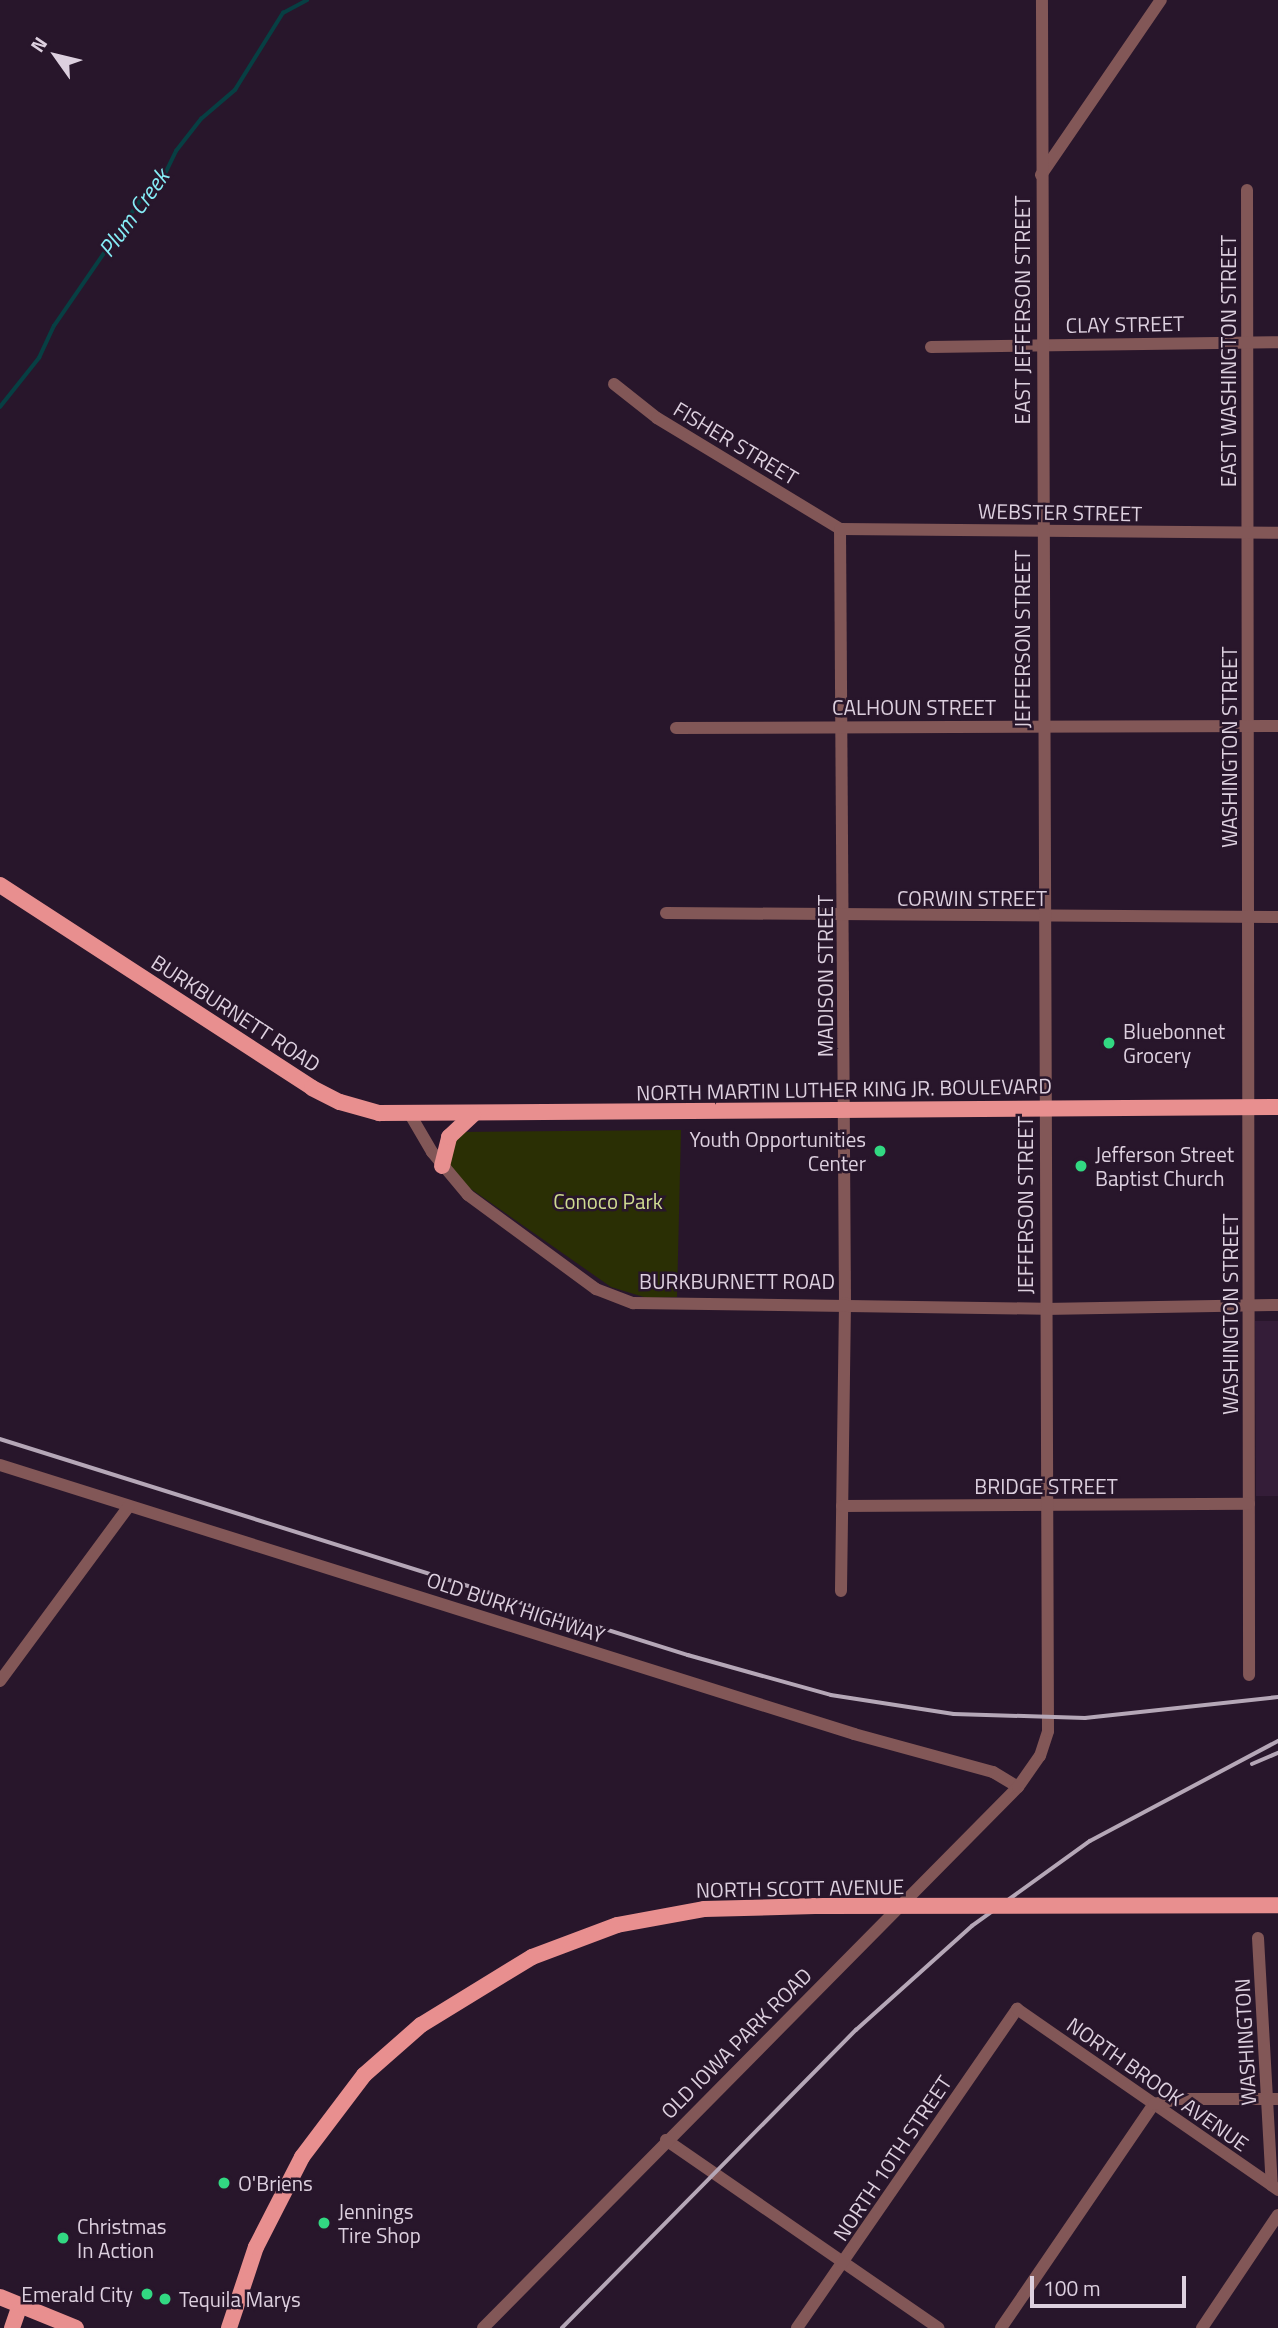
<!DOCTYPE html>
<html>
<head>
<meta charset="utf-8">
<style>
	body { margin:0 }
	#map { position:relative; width:1278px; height:2328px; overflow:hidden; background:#28162b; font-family:"Titillium Web",sans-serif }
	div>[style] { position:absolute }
	.built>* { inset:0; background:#341d38 }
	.green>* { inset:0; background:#2a2f04 }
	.stream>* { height:3.5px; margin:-1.75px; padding:0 1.75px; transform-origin:1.75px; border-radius:1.75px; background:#073f43 }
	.minor>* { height:12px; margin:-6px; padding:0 6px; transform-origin:6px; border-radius:6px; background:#825757 }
	.major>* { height:16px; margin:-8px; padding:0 8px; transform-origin:8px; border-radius:8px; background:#e88f8f }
	.rail>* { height:3.5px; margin:-1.75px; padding:0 1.75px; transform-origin:1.75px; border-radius:1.75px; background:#b5a7b7 }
	.major-bridge>* { height:16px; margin:-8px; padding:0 8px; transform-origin:8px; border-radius:8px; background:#e88f8f }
	.dots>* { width:19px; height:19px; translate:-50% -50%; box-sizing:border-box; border:4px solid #28162b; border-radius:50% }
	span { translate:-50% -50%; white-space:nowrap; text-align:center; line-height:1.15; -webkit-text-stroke:5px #28162b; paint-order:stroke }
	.street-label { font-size:21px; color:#ddd0df }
	.poi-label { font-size:21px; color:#ddd0df }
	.left { translate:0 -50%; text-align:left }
	.right { translate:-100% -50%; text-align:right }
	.park-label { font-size:21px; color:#cfdb91 }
	.water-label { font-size:23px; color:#86eef7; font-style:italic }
	.north { position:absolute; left:21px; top:21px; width:70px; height:70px; -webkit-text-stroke:5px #28162b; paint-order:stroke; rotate:304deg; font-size:19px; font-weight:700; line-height:28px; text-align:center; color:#ddd0df }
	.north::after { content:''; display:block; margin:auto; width:24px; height:32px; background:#ddd0df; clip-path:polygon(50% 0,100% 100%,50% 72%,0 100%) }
	.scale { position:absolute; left:1030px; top:2276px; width:156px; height:32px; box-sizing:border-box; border:4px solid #ddd0df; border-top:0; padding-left:9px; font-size:21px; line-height:24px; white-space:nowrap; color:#ddd0df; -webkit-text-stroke:5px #28162b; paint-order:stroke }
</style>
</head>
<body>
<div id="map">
	<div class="built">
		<div style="clip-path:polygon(1255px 1321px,1278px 1321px,1278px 1496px,1256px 1496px)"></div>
	</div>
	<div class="green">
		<div style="clip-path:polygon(681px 1130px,677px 1297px,647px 1298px,611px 1287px,461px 1182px,447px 1161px,453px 1138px,460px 1132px)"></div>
	</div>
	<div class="stream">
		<div style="left:0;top:407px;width:63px;rotate:-51.5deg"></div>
		<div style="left:39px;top:358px;width:35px;rotate:-65deg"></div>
		<div style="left:54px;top:326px;width:152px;rotate:-55.5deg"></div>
		<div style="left:140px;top:201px;width:33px;rotate:-45deg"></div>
		<div style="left:163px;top:178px;width:30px;rotate:-64deg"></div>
		<div style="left:176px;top:151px;width:41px;rotate:-52deg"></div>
		<div style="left:201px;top:119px;width:45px;rotate:-40.5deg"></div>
		<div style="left:235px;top:90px;width:91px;rotate:-58.1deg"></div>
		<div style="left:283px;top:13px;width:27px;rotate:-28deg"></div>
	</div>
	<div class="minor">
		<div style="left:1041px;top:175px;width:212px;rotate:-55.6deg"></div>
		<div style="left:1247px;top:190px;width:1485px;rotate:89.92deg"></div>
		<div style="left:931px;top:347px;width:347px;rotate:-0.8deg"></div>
		<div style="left:614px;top:384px;width:55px;rotate:38.3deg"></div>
		<div style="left:657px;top:418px;width:214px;rotate:31.2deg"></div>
		<div style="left:840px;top:529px;width:774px;rotate:89.63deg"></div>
		<div style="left:845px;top:1303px;width:288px;rotate:90.8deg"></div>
		<div style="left:840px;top:529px;width:438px;rotate:0.5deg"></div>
		<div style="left:676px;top:728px;width:602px;rotate:-0.19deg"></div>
		<div style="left:666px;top:913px;width:612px;rotate:0.37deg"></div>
		<div style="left:411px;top:1116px;width:42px;rotate:59.7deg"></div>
		<div style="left:432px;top:1152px;width:56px;rotate:50.1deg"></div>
		<div style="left:468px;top:1195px;width:159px;rotate:36.3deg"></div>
		<div style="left:596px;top:1289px;width:40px;rotate:21deg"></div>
		<div style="left:633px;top:1303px;width:411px;rotate:0.8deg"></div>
		<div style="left:1044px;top:1309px;width:234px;rotate:-1deg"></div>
		<div style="left:0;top:1465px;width:895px;rotate:17.48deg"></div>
		<div style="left:854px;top:1734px;width:144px;rotate:15.3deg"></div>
		<div style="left:993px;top:1772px;width:29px;rotate:31deg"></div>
		<div style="left:842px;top:1506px;width:407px;rotate:-0.3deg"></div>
		<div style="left:0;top:1681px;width:217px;rotate:-53.6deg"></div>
		<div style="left:1258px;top:1938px;width:248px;rotate:86.8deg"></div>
		<div style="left:666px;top:2140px;width:331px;rotate:34.6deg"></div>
		<div style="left:483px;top:2328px;width:761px;rotate:-45.32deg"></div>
		<div style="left:1018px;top:1787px;width:38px;rotate:-55deg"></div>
		<div style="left:1040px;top:1756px;width:26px;rotate:-72deg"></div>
		<div style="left:1048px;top:1731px;width:1731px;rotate:-90.2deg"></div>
		<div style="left:797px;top:2328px;width:388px;rotate:-55.4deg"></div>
		<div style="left:1017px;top:2009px;width:318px;rotate:34.7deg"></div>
		<div style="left:1001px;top:2328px;width:271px;rotate:-55.7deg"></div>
		<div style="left:1154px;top:2104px;width:25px;rotate:-11deg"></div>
		<div style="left:1179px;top:2099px;width:99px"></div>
		<div style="left:1202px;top:2328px;width:136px;rotate:-56.1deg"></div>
	</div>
	<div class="major">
		<div style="left:0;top:885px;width:372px;rotate:33deg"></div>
		<div style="left:312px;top:1088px;width:31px;rotate:27deg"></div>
		<div style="left:340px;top:1102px;width:41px;rotate:15.8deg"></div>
		<div style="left:379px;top:1113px;width:899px;rotate:-0.38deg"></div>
		<div style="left:442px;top:1166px;width:30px;rotate:-76deg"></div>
		<div style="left:449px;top:1137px;width:33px;rotate:-43deg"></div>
		<div style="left:0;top:2297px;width:82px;rotate:22.2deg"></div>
		<div style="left:12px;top:2328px;width:24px;rotate:-71deg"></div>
		<div style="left:229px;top:2328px;width:85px;rotate:-71.6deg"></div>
		<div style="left:256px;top:2247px;width:101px;rotate:-62.9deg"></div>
		<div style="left:302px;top:2157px;width:103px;rotate:-52.9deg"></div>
		<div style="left:364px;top:2075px;width:76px;rotate:-41.3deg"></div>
		<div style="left:421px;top:2025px;width:130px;rotate:-31.5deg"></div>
		<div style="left:532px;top:1957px;width:91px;rotate:-20.6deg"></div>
		<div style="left:617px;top:1925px;width:88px;rotate:-10.4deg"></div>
		<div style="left:704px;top:1909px;width:111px;rotate:-1.5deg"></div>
	</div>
	<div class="rail">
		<div style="left:0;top:1439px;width:721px;rotate:17.43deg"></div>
		<div style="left:688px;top:1655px;width:148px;rotate:15.6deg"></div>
		<div style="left:831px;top:1695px;width:124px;rotate:8.8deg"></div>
		<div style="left:954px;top:1714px;width:131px;rotate:1.7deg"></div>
		<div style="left:1085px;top:1718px;width:194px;rotate:-6.2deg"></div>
		<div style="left:1252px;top:1764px;width:28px;rotate:-23deg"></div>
		<div style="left:562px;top:2328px;width:419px;rotate:-45.4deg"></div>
		<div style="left:856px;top:2030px;width:156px;rotate:-41.9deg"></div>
		<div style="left:972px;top:1926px;width:145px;rotate:-35.8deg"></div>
		<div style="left:1090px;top:1841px;width:213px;rotate:-28deg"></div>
	</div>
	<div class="major-bridge">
		<div style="left:815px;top:1906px;width:463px;rotate:-0.1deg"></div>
	</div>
	<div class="dots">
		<div style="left:1109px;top:1043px;background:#32d882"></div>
		<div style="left:880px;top:1151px;background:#32d882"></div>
		<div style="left:1081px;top:1166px;background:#32d882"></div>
		<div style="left:224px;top:2183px;background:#32d882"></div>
		<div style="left:324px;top:2223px;background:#32d882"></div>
		<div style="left:63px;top:2238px;background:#32d882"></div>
		<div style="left:147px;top:2294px;background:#32d882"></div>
		<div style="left:165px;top:2299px;background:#32d882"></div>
	</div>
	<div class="street-label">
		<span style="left:1022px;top:310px;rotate:-90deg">EAST JEFFERSON STREET</span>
		<span style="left:1125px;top:324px;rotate:-1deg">CLAY STREET</span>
		<span style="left:1228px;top:361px;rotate:-90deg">EAST WASHINGTON STREET</span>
		<span style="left:736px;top:443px;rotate:31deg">FISHER STREET</span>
		<span style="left:1060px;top:512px;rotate:1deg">WEBSTER STREET</span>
		<span style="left:1022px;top:639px;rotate:-90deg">JEFFERSON STREET</span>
		<span style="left:914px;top:707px">CALHOUN STREET</span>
		<span style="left:1229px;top:747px;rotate:-90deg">WASHINGTON STREET</span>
		<span style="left:972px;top:898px">CORWIN STREET</span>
		<span style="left:825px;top:976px;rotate:-90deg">MADISON STREET</span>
		<span style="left:236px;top:1013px;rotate:33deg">BURKBURNETT ROAD</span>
		<span style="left:844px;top:1089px;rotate:-1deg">NORTH MARTIN LUTHER KING JR. BOULEVARD</span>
		<span style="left:1025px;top:1205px;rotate:-90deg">JEFFERSON STREET</span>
		<span style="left:737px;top:1281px">BURKBURNETT ROAD</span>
		<span style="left:1230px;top:1314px;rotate:-90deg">WASHINGTON STREET</span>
		<span style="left:1046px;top:1486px">BRIDGE STREET</span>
		<span style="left:516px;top:1607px;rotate:18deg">OLD BURK HIGHWAY</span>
		<span style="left:800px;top:1888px;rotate:-1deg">NORTH SCOTT AVENUE</span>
		<span style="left:1245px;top:2042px;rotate:-93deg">WASHINGTON</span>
		<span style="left:736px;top:2043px;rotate:-45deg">OLD IOWA PARK ROAD</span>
		<span style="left:1158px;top:2084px;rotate:35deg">NORTH BROOK AVENUE</span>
		<span style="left:892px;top:2158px;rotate:-56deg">NORTH 10TH STREET</span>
	</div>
	<div class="poi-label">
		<span class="left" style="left:1123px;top:1043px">Bluebonnet<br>Grocery</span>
		<span class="right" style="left:866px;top:1151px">Youth Opportunities<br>Center</span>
		<span class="left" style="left:1095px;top:1166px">Jefferson Street<br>Baptist Church</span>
		<span class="left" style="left:238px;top:2183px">O'Briens</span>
		<span class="left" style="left:338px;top:2223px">Jennings<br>Tire Shop</span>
		<span class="left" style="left:77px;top:2238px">Christmas<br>In Action</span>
		<span class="right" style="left:133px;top:2294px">Emerald City</span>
		<span class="left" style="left:179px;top:2299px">Tequila Marys</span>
	</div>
	<div class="park-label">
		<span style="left:608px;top:1201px">Conoco Park</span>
	</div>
	<div class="water-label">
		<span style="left:134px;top:213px;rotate:-54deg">Plum Creek</span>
	</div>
	<div class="north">N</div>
	<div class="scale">100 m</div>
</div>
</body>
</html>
